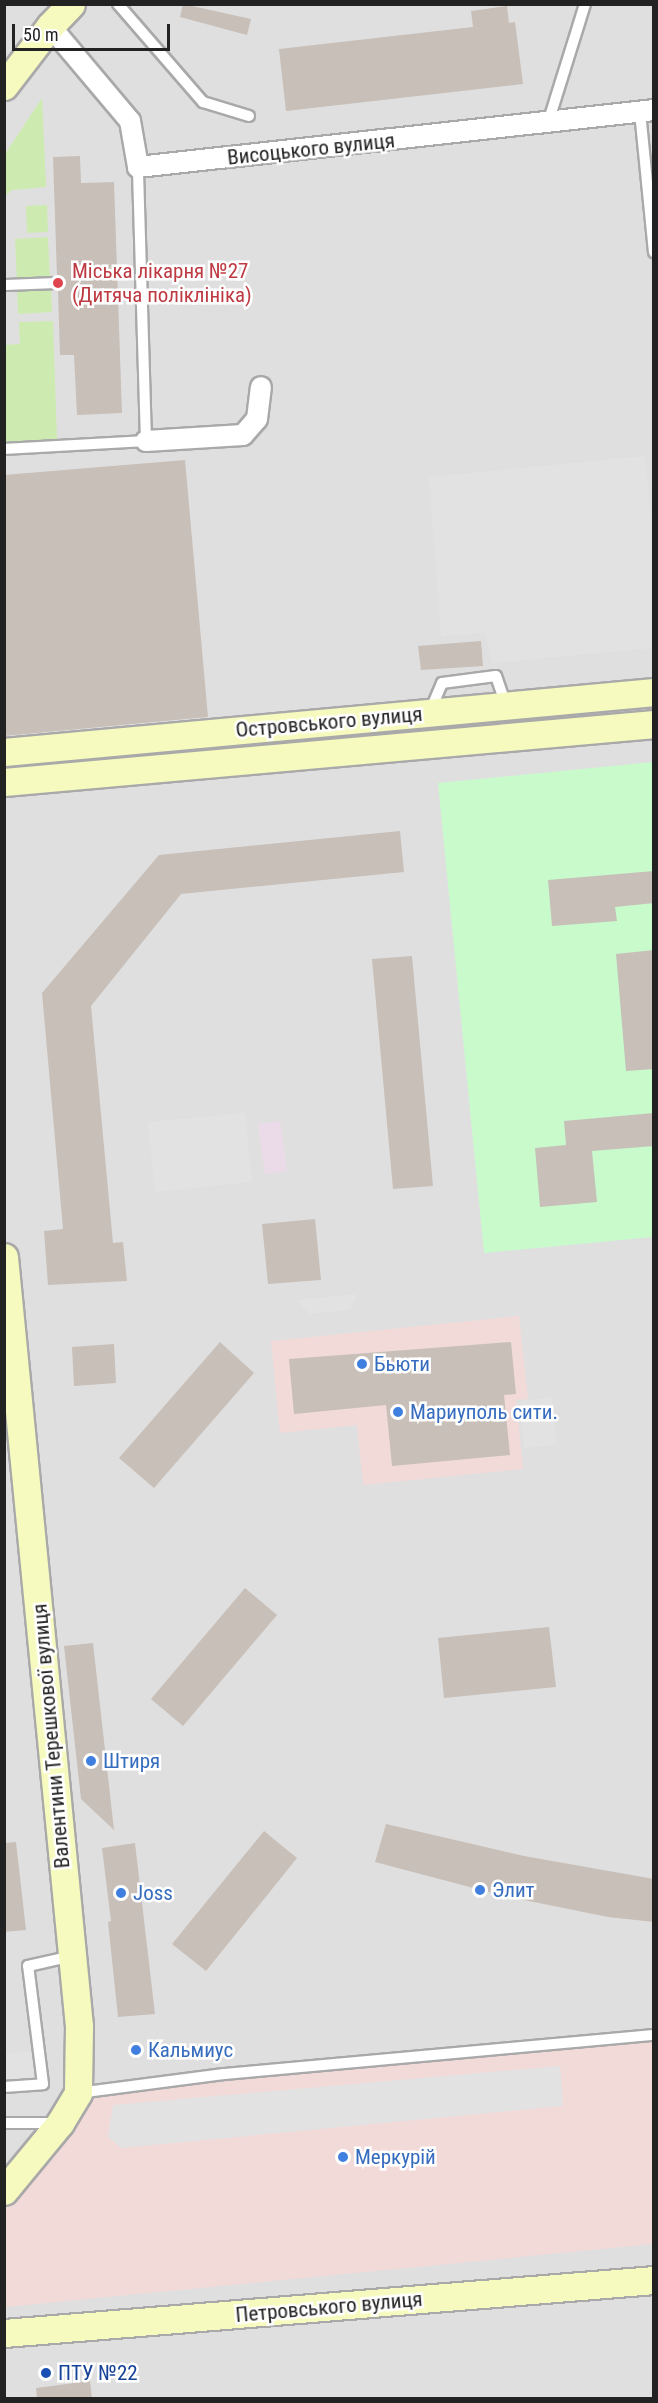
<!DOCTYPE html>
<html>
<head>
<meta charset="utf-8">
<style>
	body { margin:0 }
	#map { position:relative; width:658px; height:2403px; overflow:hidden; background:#f2efe9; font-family:"Roboto Condensed",sans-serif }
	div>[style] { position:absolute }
	.residential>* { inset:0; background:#e0dfdf }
	.commercial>* { inset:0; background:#f2dad9 }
	.industrial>* { inset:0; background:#ebdbe8 }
	.grass>* { inset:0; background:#cdebb0 }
	.park>* { inset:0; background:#c8facc }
	.parking>* { inset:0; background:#e2e2e2 }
	.building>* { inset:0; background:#c7bfb8 }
	.roads { filter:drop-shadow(2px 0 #a9a9a9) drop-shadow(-2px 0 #a9a9a9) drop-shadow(0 2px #a9a9a9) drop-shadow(0 -2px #a9a9a9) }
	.lane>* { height:10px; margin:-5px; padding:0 5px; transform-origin:5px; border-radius:5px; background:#fff }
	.street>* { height:20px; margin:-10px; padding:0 10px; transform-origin:10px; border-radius:10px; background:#fff }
	.secondary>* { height:27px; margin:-13.5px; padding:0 13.5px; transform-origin:13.5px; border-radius:13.5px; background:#f7fabf }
	.dots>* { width:16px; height:16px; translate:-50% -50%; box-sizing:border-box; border:3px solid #fff; border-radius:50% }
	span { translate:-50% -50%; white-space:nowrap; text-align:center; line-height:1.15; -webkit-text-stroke:5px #fff; paint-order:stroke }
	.street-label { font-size:21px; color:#222 }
	.health-label { font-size:21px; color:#be3a42 }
	.left { translate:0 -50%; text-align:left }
	.shop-label { font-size:21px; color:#366cbe }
	.transit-label { font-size:21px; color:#164399 }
	.frame { position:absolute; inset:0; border:6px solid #222; pointer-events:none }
	.scale { position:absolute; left:12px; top:24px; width:158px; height:27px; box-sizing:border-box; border:3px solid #222; border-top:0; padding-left:8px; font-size:18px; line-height:21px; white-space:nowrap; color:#222; -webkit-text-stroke:4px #fff; paint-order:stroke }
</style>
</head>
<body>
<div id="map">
	<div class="residential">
		<div style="clip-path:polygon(5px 5px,653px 5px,653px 2398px,5px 2398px)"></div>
	</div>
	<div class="commercial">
		<div style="clip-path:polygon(519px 1316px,528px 1399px,516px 1400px,523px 1469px,363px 1485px,357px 1425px,280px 1433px,271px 1341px)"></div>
		<div style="clip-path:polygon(653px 2035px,653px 2244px,5px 2307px,5px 2191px,78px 2093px)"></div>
	</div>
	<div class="industrial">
		<div style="clip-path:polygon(280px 1121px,287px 1171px,265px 1174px,258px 1124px)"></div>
	</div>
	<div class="grass">
		<div style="clip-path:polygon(42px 98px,46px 187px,12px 190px,5px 196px,5px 154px)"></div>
		<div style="clip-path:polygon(47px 205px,48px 232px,27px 233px,26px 206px)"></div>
		<div style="clip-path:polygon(48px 237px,50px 280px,17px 282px,15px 239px)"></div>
		<div style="clip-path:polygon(51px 289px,52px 312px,18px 314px,17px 290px)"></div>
		<div style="clip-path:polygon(53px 321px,57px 439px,5px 442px,5px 345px,20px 344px,19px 322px)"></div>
	</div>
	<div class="park">
		<div style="clip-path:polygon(653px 762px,653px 1237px,484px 1253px,438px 783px)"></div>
	</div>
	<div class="parking">
		<div style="clip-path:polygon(645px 456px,654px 548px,653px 648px,492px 663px,485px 633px,441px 636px,429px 477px)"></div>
		<div style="clip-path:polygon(245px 1113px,252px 1182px,155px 1192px,148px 1122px)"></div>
		<div style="clip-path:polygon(357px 1294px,350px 1310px,309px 1314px,297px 1300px)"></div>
		<div style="clip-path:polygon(552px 1397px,557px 1445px,524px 1448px,519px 1401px)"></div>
		<div style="clip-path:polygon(45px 2050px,49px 2091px,5px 2095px,5px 2054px)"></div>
		<div style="clip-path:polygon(560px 2066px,563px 2106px,121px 2148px,108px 2137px,113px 2105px)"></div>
	</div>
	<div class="building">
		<div style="clip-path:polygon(183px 4px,251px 19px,247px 35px,180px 17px)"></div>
		<div style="clip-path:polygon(507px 6px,509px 23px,515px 22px,523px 84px,286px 111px,279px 49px,473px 27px,471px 11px)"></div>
		<div style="clip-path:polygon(80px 156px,81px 183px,114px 182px,122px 413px,77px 415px,74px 355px,60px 355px,58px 291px,65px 283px,64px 279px,57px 276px,53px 157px)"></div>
		<div style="clip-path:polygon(185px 460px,208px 717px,4px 736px,4px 475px)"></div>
		<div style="clip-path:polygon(481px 641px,483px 666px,421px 670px,418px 646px)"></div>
		<div style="clip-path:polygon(400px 831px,404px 872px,181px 894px,91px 1006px,113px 1243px,123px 1242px,127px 1281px,48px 1285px,44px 1231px,63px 1229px,42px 993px,159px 855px)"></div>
		<div style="clip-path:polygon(654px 871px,654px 903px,615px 907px,617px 921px,552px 926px,548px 880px)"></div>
		<div style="clip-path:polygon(654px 950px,654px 1069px,626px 1071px,616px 954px)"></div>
		<div style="clip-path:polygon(412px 956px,433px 1186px,393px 1189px,372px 959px)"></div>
		<div style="clip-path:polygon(654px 1113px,654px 1146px,592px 1151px,597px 1202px,540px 1207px,535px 1148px,566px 1145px,564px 1121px)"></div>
		<div style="clip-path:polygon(315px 1219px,321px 1280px,268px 1284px,262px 1224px)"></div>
		<div style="clip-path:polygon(220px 1342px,254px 1373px,154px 1488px,119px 1458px)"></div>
		<div style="clip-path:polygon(511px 1342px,516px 1394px,504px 1395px,510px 1455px,392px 1466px,386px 1405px,294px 1414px,289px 1359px)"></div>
		<div style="clip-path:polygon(114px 1344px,116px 1383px,74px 1386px,72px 1347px)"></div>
		<div style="clip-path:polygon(245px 1588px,277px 1615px,183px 1726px,151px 1699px)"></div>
		<div style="clip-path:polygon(549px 1627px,556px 1687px,444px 1698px,438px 1638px)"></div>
		<div style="clip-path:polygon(93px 1643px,114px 1830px,81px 1799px,64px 1646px)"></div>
		<div style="clip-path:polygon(386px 1824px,524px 1856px,654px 1879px,654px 1922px,608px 1917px,500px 1895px,375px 1862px)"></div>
		<div style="clip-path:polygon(264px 1831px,297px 1858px,206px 1971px,172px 1944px)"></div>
		<div style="clip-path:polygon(16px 1842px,26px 1930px,4px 1932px,4px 1843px)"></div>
		<div style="clip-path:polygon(135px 1843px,155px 2014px,118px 2017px,108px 1922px,111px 1921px,102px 1848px)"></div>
		<div style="clip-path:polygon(90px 2381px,92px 2398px,37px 2398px,36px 2388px)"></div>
	</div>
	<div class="roads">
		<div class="lane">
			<div style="left:118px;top:4px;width:130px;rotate:49.1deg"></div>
			<div style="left:203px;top:102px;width:48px;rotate:16.9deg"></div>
			<div style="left:640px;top:112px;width:141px;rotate:84.3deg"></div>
			<div style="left:548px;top:123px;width:125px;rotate:-72.7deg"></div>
			<div style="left:4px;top:285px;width:54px;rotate:-2.1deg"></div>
			<div style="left:4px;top:449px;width:142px;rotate:-3.2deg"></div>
			<div style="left:146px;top:441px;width:274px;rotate:-91.7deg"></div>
			<div style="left:431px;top:709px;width:28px;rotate:-67deg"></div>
			<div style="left:442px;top:683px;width:54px;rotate:-7.4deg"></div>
			<div style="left:496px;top:676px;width:31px;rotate:71deg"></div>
			<div style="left:4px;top:2087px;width:39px;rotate:-4deg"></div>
			<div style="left:43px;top:2084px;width:119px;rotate:-97.2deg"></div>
			<div style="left:28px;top:1966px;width:45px;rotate:-12.8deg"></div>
			<div style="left:78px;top:2093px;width:147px;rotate:-7.4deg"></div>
			<div style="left:224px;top:2074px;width:432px;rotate:-5.2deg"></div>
			<div style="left:4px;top:2123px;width:52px"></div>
		</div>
		<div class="street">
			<div style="left:50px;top:26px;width:124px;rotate:49.9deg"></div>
			<div style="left:130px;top:121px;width:47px;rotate:80.1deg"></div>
			<div style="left:138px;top:167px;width:519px;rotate:-6.3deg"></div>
			<div style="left:146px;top:441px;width:97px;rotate:-3.5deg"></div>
			<div style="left:243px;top:435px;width:21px;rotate:-49deg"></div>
			<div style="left:257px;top:419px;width:32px;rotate:-83deg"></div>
		</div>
		<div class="secondary">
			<div style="left:4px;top:86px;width:76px;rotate:-52.5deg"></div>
			<div style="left:50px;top:26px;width:30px;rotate:-46deg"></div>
			<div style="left:4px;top:752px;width:653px;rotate:-5.27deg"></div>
			<div style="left:4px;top:782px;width:653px;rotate:-5.1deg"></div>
			<div style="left:4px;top:1257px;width:773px;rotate:84.43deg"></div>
			<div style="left:79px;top:2026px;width:67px;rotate:90.9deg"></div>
			<div style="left:78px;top:2093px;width:35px;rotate:121deg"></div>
			<div style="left:60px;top:2123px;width:88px;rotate:129.5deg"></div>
			<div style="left:4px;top:2333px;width:652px;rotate:-4.66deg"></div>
		</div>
	</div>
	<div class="dots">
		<div style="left:58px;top:283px;background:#e0444e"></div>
		<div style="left:362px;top:1364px;background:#3f7fe0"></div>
		<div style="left:398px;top:1412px;background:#3f7fe0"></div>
		<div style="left:91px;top:1761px;background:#3f7fe0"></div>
		<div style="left:480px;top:1890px;background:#3f7fe0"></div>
		<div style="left:121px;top:1893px;background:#3f7fe0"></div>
		<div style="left:136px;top:2050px;background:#3f7fe0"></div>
		<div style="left:343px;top:2157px;background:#3f7fe0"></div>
		<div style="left:46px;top:2373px;background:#1a4fb4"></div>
	</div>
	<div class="street-label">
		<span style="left:311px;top:149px;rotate:-6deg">Висоцького вулиця</span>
		<span style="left:329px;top:722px;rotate:-5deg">Островського вулиця</span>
		<span style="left:51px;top:1736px;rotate:-95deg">Валентини Терешкової вулиця</span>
		<span style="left:329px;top:2307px;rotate:-5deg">Петровського вулиця</span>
	</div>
	<div class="health-label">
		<span class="left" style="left:72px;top:283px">Міська лікарня №27<br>(Дитяча поліклініка)</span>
	</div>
	<div class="shop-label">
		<span class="left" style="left:374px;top:1364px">Бьюти</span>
		<span class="left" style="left:410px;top:1412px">Мариуполь сити.</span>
		<span class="left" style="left:103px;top:1761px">Штиря</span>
		<span class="left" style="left:492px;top:1890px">Элит</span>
		<span class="left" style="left:133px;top:1893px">Joss</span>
		<span class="left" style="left:148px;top:2050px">Кальмиус</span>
		<span class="left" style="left:355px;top:2157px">Меркурій</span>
	</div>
	<div class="transit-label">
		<span class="left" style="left:58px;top:2373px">ПТУ №22</span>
	</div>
	<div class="frame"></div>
	<div class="scale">50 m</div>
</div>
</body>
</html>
